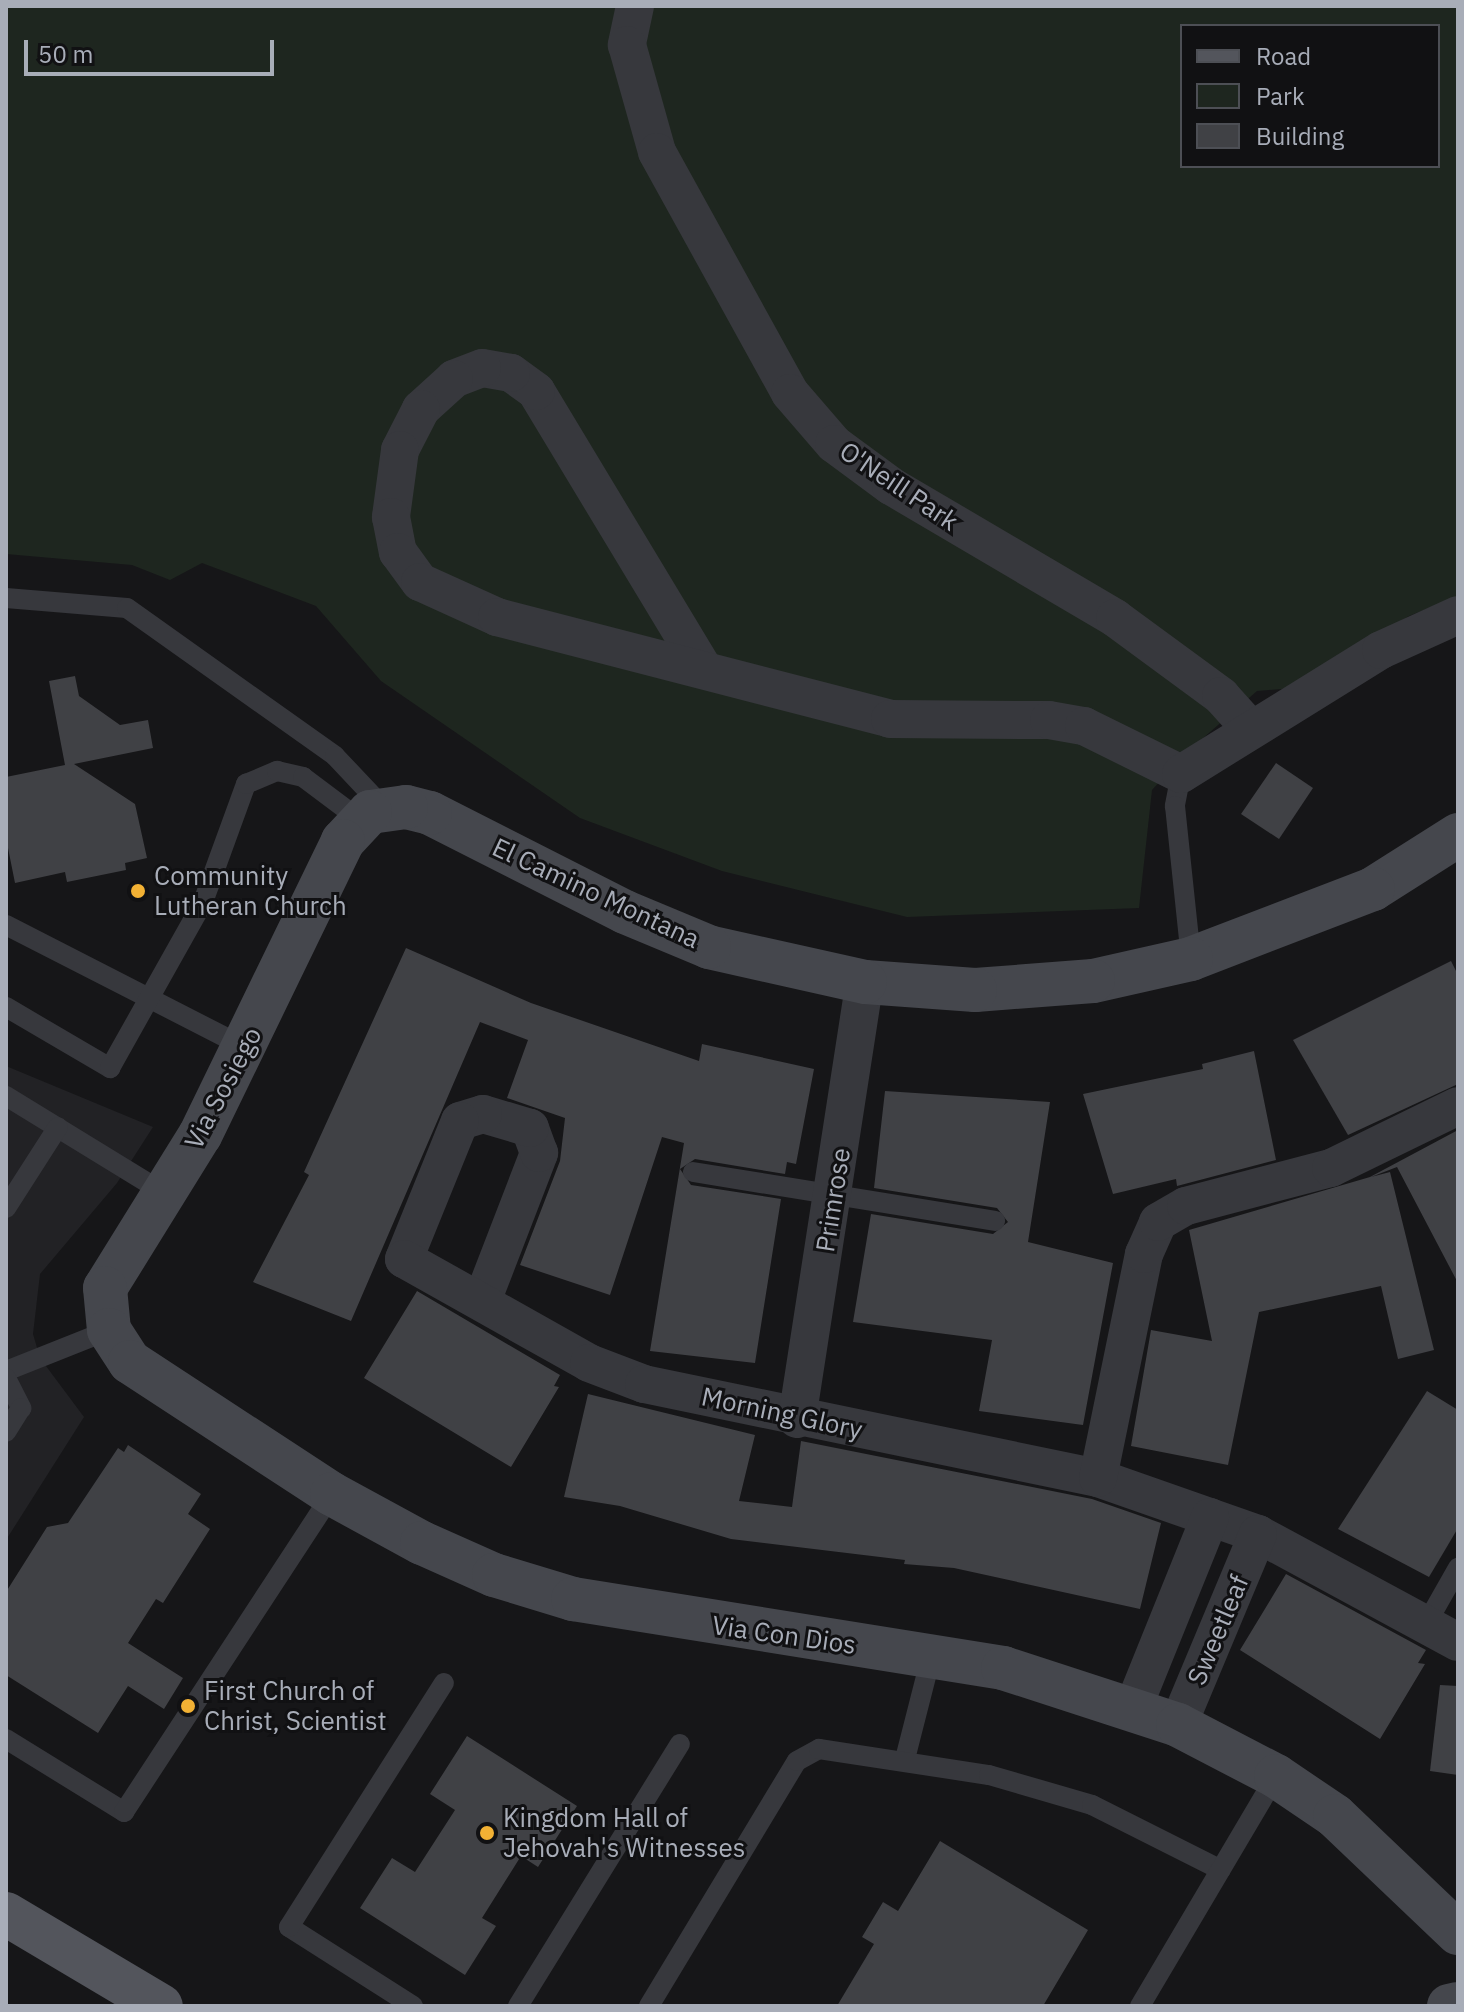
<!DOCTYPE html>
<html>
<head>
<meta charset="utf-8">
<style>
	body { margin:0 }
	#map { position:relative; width:1464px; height:2012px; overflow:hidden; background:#161618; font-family:"IBM Plex Sans",sans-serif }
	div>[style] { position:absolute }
	.built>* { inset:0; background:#222225 }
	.green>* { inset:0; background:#1e261f }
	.building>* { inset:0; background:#404145 }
	.lane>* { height:20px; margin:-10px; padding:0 10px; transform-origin:10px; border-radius:10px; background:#37383d }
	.street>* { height:38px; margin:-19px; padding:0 19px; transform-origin:19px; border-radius:19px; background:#37383d }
	.secondary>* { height:44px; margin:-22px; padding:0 22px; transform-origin:22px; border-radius:22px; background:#45474d }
	.primary>* { height:44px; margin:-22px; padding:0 22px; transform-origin:22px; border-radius:22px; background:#53555c }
	.dots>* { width:22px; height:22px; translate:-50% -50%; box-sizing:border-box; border:4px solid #111113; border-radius:50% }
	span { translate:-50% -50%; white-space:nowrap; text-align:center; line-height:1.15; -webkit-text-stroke:6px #111113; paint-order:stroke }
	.street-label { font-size:26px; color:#a8adb8 }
	.poi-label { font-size:26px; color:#a8adb8 }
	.left { translate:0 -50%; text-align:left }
	.frame { position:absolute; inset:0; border:8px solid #a8adb8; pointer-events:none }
	.legend { position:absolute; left:1180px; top:24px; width:260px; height:144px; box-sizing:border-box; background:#111113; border:2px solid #4d4f55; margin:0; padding:10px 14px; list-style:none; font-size:24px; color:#a8adb8 }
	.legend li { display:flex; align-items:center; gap:16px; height:40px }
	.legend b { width:40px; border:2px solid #4d4f55 }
	.scale { position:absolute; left:24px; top:40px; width:250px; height:36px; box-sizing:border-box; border:4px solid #a8adb8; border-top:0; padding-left:10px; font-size:24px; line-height:28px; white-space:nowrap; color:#a8adb8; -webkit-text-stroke:6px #111113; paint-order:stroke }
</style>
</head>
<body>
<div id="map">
	<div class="built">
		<div style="clip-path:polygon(6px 1066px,153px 1127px,117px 1183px,40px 1274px,33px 1334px,40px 1358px,84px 1417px,6px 1540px)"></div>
	</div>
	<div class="green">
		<div style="clip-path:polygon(evenodd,6px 6px,1458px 6px,1458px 596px,1409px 616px,1293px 688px,1257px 691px,1186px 753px,1152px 790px,1139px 908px,907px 917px,722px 871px,580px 818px,381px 681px,316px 606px,202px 563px,170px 580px,132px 565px,6px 554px,6px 6px,1182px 26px,1438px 26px,1438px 166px,1182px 166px,1182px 26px)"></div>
	</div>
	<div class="building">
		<div style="clip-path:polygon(75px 676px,79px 696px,120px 725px,148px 720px,153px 748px,74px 764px,135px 804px,147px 858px,125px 863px,126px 870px,67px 882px,65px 872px,15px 883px,6px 838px,6px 777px,65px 765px,49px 681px)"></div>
		<div style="clip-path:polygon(1276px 763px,1313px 788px,1279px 839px,1241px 814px)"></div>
		<div style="clip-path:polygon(406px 948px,531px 1003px,699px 1061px,702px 1044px,814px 1069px,796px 1164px,787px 1162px,785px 1174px,695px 1159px,680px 1169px,691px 1185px,781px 1199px,755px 1363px,650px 1351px,684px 1143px,662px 1137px,610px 1295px,520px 1265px,560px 1161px,565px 1118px,507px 1098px,528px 1040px,480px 1022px,351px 1321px,253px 1282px,309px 1175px,304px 1172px)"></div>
		<div style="clip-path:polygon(1451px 961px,1458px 975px,1458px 1084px,1348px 1135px,1293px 1040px)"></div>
		<div style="clip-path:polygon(1254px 1051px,1276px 1160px,1177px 1186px,1176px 1179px,1113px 1194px,1083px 1094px,1203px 1069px,1202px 1064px)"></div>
		<div style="clip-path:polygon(885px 1091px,1050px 1102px,1028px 1242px,1113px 1263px,1083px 1425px,979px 1411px,992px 1340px,853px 1322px,871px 1214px,993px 1234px,1008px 1222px,997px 1208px,874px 1188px)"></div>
		<div style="clip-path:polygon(1458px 1130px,1458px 1283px,1397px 1167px,1371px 1177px,1390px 1172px,1434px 1350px,1398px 1359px,1381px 1286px,1259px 1312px,1228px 1465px,1131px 1446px,1151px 1330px,1212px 1341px,1189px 1230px,1370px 1177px)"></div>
		<div style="clip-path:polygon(417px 1291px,560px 1375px,554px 1386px,559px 1387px,511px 1467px,364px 1378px)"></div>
		<div style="clip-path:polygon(1427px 1391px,1458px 1410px,1458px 1528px,1429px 1577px,1338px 1529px)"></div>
		<div style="clip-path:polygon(588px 1394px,755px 1435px,739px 1501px,792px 1507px,801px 1441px,1092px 1499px,1161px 1523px,1140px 1609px,954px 1568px,904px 1564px,905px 1560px,731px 1539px,620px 1506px,564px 1497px)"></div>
		<div style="clip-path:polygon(128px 1445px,201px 1494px,188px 1514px,210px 1529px,163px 1603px,156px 1599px,128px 1643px,183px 1678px,164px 1709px,128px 1686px,98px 1733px,6px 1675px,6px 1592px,47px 1527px,68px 1523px,118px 1448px,124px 1452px)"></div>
		<div style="clip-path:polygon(1286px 1574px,1426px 1650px,1418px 1663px,1425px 1664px,1380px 1739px,1240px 1650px)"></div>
		<div style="clip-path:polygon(1440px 1685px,1458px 1686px,1458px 1775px,1430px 1771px)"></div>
		<div style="clip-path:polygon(467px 1736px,577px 1806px,538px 1867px,521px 1856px,482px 1918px,496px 1926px,465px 1975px,360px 1908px,392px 1858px,415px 1872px,455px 1810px,430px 1794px)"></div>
		<div style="clip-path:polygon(940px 1841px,1088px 1930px,1043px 2006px,837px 2006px,874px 1944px,862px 1937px,883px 1902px,898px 1911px)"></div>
	</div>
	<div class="lane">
		<div style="left:6px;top:598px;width:121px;rotate:4.7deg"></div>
		<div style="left:127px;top:608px;width:255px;rotate:35.4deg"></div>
		<div style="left:335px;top:756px;width:71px;rotate:46.7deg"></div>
		<div style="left:1181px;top:774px;width:33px;rotate:101deg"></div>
		<div style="left:1175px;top:806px;width:154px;rotate:84deg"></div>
		<div style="left:6px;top:925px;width:270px;rotate:27.1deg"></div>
		<div style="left:6px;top:1007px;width:121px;rotate:30.4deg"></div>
		<div style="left:110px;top:1068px;width:190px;rotate:-60.7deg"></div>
		<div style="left:203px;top:902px;width:126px;rotate:-70deg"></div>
		<div style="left:246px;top:784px;width:34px;rotate:-23deg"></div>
		<div style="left:277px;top:771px;width:27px;rotate:13deg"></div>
		<div style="left:303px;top:777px;width:70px;rotate:36.9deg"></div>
		<div style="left:6px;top:1096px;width:188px;rotate:31.5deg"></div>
		<div style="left:693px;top:1172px;width:306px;rotate:9.2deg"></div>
		<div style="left:6px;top:1208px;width:96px;rotate:-57.3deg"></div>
		<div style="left:6px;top:1371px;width:111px;rotate:-21.7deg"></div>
		<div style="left:6px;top:1378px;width:34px;rotate:63deg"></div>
		<div style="left:21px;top:1408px;width:28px;rotate:122deg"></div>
		<div style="left:1425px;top:1626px;width:67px;rotate:-60.4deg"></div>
		<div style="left:6px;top:1739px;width:139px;rotate:31.7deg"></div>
		<div style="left:124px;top:1812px;width:380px;rotate:-56.8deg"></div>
		<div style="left:905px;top:1759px;width:105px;rotate:-75.7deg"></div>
		<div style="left:413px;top:2006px;width:147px;rotate:-147.5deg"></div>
		<div style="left:289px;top:1927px;width:289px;rotate:-57.6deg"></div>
		<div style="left:518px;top:2006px;width:308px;rotate:-58.3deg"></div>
		<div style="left:649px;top:2006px;width:286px;rotate:-58.9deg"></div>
		<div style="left:797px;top:1761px;width:25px;rotate:-29deg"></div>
		<div style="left:819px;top:1749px;width:172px;rotate:8.7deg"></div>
		<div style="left:989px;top:1775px;width:107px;rotate:16.2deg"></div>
		<div style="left:1092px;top:1805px;width:144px;rotate:26.7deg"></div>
		<div style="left:1140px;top:2006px;width:267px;rotate:-59.4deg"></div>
	</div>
	<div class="street">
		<div style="left:635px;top:6px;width:40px;rotate:102deg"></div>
		<div style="left:627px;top:45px;width:111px;rotate:74.3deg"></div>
		<div style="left:657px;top:152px;width:275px;rotate:61.1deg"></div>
		<div style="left:790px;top:393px;width:67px;rotate:49.2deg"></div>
		<div style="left:834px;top:444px;width:71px;rotate:36.4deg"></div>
		<div style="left:891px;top:486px;width:260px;rotate:30.5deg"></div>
		<div style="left:1115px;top:618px;width:132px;rotate:36.3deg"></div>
		<div style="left:1221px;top:696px;width:42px;rotate:47.9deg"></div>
		<div style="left:703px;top:668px;width:323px;rotate:-121.1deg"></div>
		<div style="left:536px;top:391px;width:31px;rotate:-144deg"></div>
		<div style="left:511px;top:373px;width:29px;rotate:-170deg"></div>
		<div style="left:482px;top:368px;width:30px;rotate:159deg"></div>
		<div style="left:454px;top:379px;width:45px;rotate:137.7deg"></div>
		<div style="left:421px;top:409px;width:46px;rotate:117.1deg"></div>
		<div style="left:400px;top:450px;width:68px;rotate:97.7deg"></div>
		<div style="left:391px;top:517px;width:36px;rotate:79deg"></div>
		<div style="left:398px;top:552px;width:37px;rotate:54deg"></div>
		<div style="left:420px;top:582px;width:85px;rotate:24.4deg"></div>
		<div style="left:497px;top:617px;width:406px;rotate:14.5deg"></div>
		<div style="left:890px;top:719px;width:159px;rotate:0.4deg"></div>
		<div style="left:1049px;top:720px;width:36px;rotate:10deg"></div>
		<div style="left:1084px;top:726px;width:108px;rotate:26.3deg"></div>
		<div style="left:1181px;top:774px;width:235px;rotate:-31.8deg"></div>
		<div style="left:1381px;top:650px;width:85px;rotate:-24.4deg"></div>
		<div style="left:482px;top:1301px;width:159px;rotate:-68.9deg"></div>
		<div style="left:539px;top:1153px;width:27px;rotate:-110deg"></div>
		<div style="left:530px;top:1128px;width:49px;rotate:-163.4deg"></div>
		<div style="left:483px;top:1114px;width:24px;rotate:163deg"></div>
		<div style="left:460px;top:1121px;width:149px;rotate:112.1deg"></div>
		<div style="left:404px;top:1259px;width:212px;rotate:29.3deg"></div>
		<div style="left:589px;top:1363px;width:59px;rotate:20.9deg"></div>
		<div style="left:644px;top:1384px;width:464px;rotate:11.7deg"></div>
		<div style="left:1098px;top:1478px;width:170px;rotate:19.3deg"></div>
		<div style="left:1258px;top:1534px;width:227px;rotate:28.4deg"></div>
		<div style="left:797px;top:1419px;width:442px;rotate:-81.2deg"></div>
		<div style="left:1098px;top:1478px;width:229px;rotate:-78.4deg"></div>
		<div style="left:1144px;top:1254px;width:35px;rotate:-66deg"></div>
		<div style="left:1158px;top:1222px;width:32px;rotate:-30deg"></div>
		<div style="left:1186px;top:1206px;width:150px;rotate:-14.7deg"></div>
		<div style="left:1331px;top:1168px;width:141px;rotate:-26deg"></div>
		<div style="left:1133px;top:1708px;width:206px;rotate:-68deg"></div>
		<div style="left:1178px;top:1725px;width:207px;rotate:-67.3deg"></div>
	</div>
	<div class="secondary">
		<div style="left:1458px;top:835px;width:101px;rotate:147.6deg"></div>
		<div style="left:1373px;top:889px;width:195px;rotate:159deg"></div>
		<div style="left:1191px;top:959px;width:100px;rotate:167.3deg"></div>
		<div style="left:1093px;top:981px;width:118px;rotate:175.6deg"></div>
		<div style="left:975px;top:990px;width:110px;rotate:-175.8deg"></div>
		<div style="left:865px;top:982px;width:160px;rotate:-167.4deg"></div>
		<div style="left:709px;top:947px;width:91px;rotate:-157.4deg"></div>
		<div style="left:625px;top:912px;width:219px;rotate:-153.1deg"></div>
		<div style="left:430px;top:813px;width:25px;rotate:-166deg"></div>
		<div style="left:406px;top:807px;width:36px;rotate:172deg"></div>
		<div style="left:370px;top:812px;width:40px;rotate:133deg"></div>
		<div style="left:343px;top:841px;width:327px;rotate:115.9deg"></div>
		<div style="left:200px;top:1135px;width:180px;rotate:121.8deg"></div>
		<div style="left:105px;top:1288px;width:42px;rotate:84.6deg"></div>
		<div style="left:109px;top:1330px;width:38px;rotate:57deg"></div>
		<div style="left:130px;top:1362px;width:241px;rotate:33.2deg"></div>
		<div style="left:332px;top:1494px;width:102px;rotate:28.6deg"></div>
		<div style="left:422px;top:1543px;width:79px;rotate:24deg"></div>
		<div style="left:494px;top:1575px;width:83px;rotate:16.9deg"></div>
		<div style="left:573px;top:1599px;width:436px;rotate:9.1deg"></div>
		<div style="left:1003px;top:1668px;width:184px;rotate:18deg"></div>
		<div style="left:1178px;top:1725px;width:110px;rotate:27.5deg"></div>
		<div style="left:1276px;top:1776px;width:71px;rotate:34.1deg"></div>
		<div style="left:1335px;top:1816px;width:170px;rotate:43.6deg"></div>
		<div style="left:1449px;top:2006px;width:9px;rotate:-13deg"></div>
	</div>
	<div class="primary">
		<div style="left:6px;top:1914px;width:180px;rotate:30.7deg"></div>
	</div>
	<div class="dots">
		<div style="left:138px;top:891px;background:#f2b134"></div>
		<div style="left:188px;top:1706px;background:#f2b134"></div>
		<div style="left:487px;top:1833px;background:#f2b134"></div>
	</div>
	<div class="street-label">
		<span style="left:899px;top:486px;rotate:34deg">O'Neill Park</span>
		<span style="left:596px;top:893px;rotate:25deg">El Camino Montana</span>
		<span style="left:223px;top:1088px;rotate:-62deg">Via Sosiego</span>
		<span style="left:833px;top:1200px;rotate:-81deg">Primrose</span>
		<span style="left:782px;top:1413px;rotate:12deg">Morning Glory</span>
		<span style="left:1218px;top:1630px;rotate:-67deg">Sweetleaf</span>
		<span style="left:784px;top:1635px;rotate:8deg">Via Con Dios</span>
	</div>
	<div class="poi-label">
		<span class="left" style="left:154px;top:891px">Community<br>Lutheran Church</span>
		<span class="left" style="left:204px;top:1706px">First Church of<br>Christ, Scientist</span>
		<span class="left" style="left:503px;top:1833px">Kingdom Hall of<br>Jehovah's Witnesses</span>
	</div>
	<div class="frame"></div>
	<ul class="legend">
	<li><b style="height:10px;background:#53555c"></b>Road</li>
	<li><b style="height:22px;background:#1e261f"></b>Park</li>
	<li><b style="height:22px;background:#404145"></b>Building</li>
	</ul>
	<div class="scale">50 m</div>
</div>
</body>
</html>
